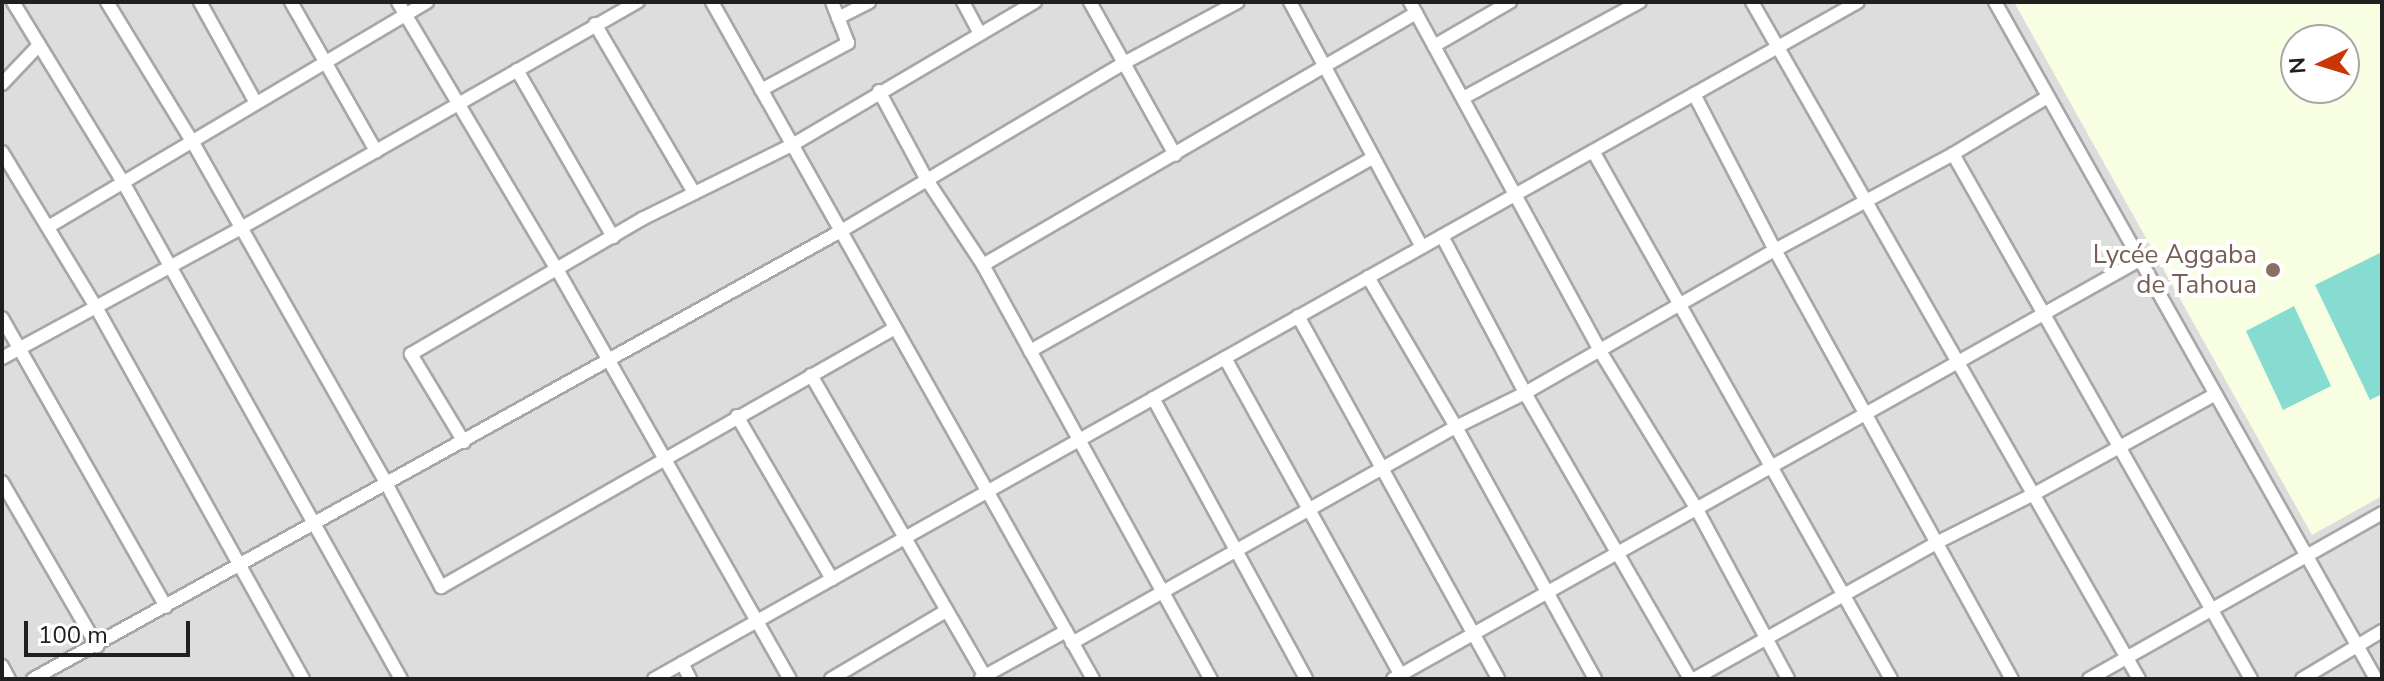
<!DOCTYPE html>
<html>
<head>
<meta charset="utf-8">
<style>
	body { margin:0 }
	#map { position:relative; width:2384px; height:681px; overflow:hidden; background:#f0efe6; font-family:"Nunito Sans",sans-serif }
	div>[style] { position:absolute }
	.residential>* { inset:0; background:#dedddd }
	.education>* { inset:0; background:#f7fee1 }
	.pitch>* { inset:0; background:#87dcd1 }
	.roads { filter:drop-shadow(2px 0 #a7a7a7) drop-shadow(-2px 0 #a7a7a7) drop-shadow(0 2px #a7a7a7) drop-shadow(0 -2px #a7a7a7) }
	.street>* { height:12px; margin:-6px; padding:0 6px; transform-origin:6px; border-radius:6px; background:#fff }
	.dots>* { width:22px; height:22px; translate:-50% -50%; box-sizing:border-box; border:4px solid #fff; border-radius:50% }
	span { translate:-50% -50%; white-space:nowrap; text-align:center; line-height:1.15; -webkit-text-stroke:8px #fff; paint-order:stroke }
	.education-label { font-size:26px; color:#785e54 }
	.right { translate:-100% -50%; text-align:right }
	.frame { position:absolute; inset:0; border:4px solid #202020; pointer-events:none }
	.north { position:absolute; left:2280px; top:24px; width:80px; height:80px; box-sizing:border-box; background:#fff; border:2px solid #a6a6a6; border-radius:50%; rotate:266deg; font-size:22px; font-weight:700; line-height:32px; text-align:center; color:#202020 }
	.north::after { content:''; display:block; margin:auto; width:28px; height:36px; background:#ca3706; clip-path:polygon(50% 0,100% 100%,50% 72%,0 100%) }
	.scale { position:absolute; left:24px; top:621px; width:166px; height:36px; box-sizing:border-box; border:4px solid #202020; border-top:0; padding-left:10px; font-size:24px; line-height:28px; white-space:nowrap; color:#202020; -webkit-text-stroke:6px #fff; paint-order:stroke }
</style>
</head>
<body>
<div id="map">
	<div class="residential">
		<div style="clip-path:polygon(evenodd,2px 2px,2382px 2px,2382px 679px,2px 679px,2px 2px,2296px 40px,2344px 40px,2344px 88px,2296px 88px,2296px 40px)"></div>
	</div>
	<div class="education">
		<div style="clip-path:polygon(evenodd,2014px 2px,2382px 2px,2382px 496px,2312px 535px,2014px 2px,2296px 40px,2344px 40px,2344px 88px,2296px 88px,2296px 40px)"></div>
	</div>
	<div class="pitch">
		<div style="clip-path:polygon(2382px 252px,2382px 394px,2370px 400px,2315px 285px)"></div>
		<div style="clip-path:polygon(2294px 306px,2331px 386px,2283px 410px,2246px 331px)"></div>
	</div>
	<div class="roads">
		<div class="street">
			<div style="left:13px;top:2px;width:211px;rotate:58.6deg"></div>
			<div style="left:123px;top:182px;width:569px;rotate:60.78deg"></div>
			<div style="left:107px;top:2px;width:163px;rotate:58.6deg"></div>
			<div style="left:192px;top:141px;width:393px;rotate:60.4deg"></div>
			<div style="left:386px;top:483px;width:118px;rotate:62.1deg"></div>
			<div style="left:441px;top:587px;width:523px;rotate:-29.7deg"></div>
			<div style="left:200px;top:2px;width:115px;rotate:61deg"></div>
			<div style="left:291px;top:2px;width:172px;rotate:60.3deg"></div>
			<div style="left:398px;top:2px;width:313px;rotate:59.3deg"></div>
			<div style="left:558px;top:271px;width:469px;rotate:60.4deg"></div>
			<div style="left:712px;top:2px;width:777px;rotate:60.63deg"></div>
			<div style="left:963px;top:2px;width:36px;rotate:62deg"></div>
			<div style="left:1090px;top:2px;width:175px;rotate:60.9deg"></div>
			<div style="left:1290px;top:2px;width:278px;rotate:61.7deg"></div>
			<div style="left:1410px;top:2px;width:397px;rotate:61.4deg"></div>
			<div style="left:1600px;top:351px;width:182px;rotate:58.5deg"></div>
			<div style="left:1695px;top:506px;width:196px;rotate:61.7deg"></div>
			<div style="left:1752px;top:2px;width:780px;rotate:60.25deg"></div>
			<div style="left:1995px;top:2px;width:777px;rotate:60.63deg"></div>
			<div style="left:838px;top:18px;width:35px;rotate:-27deg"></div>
			<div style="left:595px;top:24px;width:196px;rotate:59.6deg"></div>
			<div style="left:1434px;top:46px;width:88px;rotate:-30.1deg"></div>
			<div style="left:517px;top:70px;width:193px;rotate:60.1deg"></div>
			<div style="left:2px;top:84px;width:54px;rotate:-46.5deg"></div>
			<div style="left:761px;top:90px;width:99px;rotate:-28.4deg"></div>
			<div style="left:848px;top:43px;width:44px;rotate:-111.3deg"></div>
			<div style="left:879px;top:91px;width:101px;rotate:61.7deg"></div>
			<div style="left:927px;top:180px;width:102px;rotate:56.6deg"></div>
			<div style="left:983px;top:265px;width:473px;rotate:61.2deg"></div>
			<div style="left:1694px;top:94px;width:176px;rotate:62.6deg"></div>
			<div style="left:1775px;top:250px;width:490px;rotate:61.1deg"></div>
			<div style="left:1463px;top:98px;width:201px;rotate:-28.5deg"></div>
			<div style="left:1593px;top:151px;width:606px;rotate:60.56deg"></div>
			<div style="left:2px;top:152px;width:181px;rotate:58.8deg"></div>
			<div style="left:96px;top:307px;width:426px;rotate:60.9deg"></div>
			<div style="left:1953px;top:154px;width:604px;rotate:60.42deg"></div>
			<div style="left:48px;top:227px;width:441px;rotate:-30.7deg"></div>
			<div style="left:1442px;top:236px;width:178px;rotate:62.1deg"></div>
			<div style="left:1525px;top:393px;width:330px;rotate:60deg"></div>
			<div style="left:983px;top:265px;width:501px;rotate:-30.2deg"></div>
			<div style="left:1368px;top:277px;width:174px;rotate:59.6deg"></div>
			<div style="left:1456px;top:427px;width:288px;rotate:61.1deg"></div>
			<div style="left:1298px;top:316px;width:414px;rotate:61.1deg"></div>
			<div style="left:2px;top:318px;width:332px;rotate:60.4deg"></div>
			<div style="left:1030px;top:351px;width:394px;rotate:-29.4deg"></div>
			<div style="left:2px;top:358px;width:272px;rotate:-28.5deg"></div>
			<div style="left:241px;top:228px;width:457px;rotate:-29.7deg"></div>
			<div style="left:1225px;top:358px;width:367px;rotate:61deg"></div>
			<div style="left:811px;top:375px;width:348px;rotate:60deg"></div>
			<div style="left:1153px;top:398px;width:320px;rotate:61.4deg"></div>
			<div style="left:737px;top:416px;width:189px;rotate:59.8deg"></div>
			<div style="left:464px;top:442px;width:103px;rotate:-121.1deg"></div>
			<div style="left:411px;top:354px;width:268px;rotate:-30.3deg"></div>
			<div style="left:642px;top:219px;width:167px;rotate:-26.3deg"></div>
			<div style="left:792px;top:145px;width:282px;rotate:-30.5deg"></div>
			<div style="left:2px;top:482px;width:190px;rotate:59.9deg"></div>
			<div style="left:1072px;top:643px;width:441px;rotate:-29.4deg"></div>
			<div style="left:1456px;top:427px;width:77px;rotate:-26.2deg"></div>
			<div style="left:1525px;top:393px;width:288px;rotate:-29.8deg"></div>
			<div style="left:1775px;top:250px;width:202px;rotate:-28.3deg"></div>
			<div style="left:1953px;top:154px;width:109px;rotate:-31.1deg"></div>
			<div style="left:682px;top:663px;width:18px;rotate:63deg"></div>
			<div style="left:2px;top:666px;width:15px;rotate:62deg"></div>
			<div style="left:981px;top:678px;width:97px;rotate:-28.9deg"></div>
			<div style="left:33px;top:679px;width:924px;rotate:-29.01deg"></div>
			<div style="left:841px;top:231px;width:329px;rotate:-30.7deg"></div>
			<div style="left:1124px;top:63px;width:129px;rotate:-28.2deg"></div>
			<div style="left:654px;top:679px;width:1381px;rotate:-29.35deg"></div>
			<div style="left:831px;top:679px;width:134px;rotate:-30.6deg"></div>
			<div style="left:1393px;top:679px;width:854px;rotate:-29.3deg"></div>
			<div style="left:1694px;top:679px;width:278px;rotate:-29.3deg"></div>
			<div style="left:1936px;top:543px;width:110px;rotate:-26.6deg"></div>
			<div style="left:2034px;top:494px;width:205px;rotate:-28.8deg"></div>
			<div style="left:2089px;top:679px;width:337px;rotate:-29.5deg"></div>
			<div style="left:2302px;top:679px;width:93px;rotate:-31deg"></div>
		</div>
	</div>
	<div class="dots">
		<div style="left:2273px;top:270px;background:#8d6e63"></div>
	</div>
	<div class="education-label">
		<span class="right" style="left:2257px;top:270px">Lycée Aggaba<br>de Tahoua</span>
	</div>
	<div class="frame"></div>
	<div class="north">N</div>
	<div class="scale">100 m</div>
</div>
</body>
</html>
